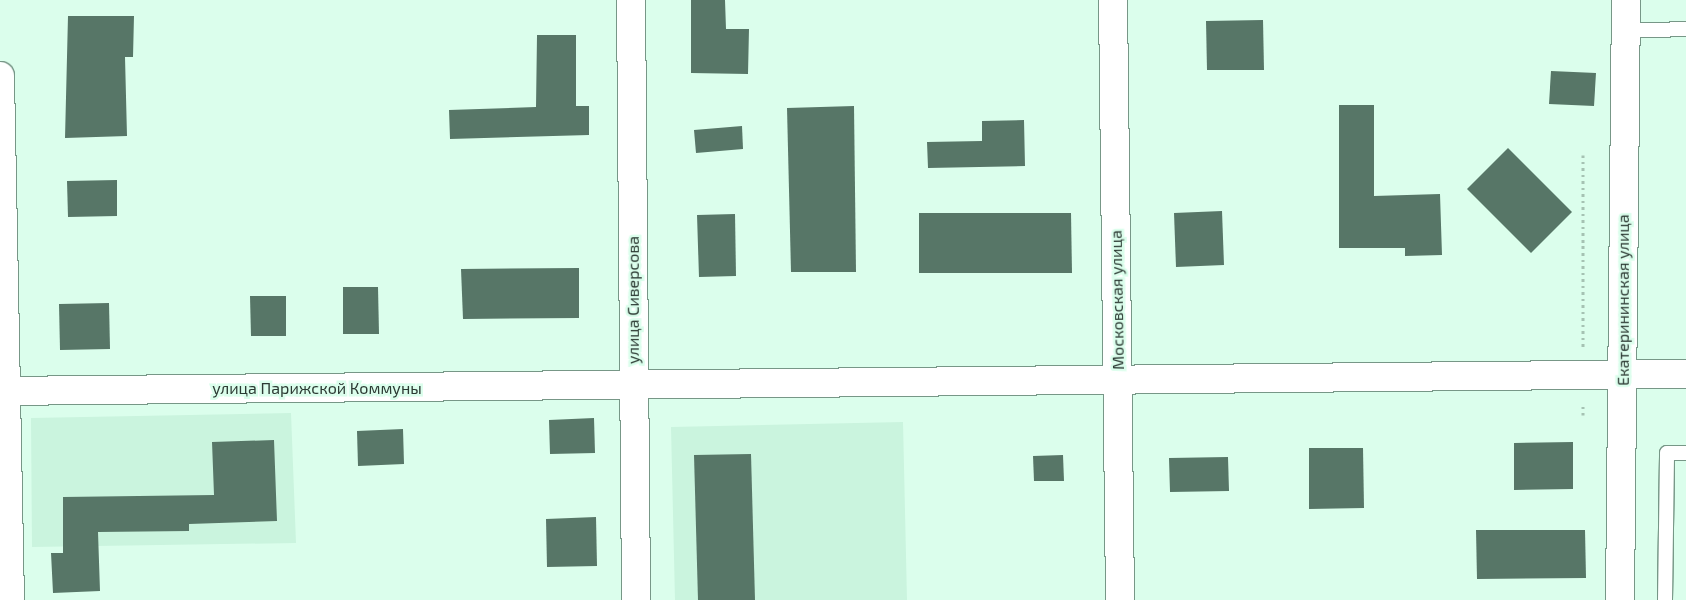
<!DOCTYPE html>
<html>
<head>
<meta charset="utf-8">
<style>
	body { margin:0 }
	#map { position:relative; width:1686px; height:600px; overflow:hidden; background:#dbfeec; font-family:"Exo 2",sans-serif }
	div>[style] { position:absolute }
	.built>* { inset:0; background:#caf4de }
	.building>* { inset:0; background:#577667 }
	.path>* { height:3px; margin-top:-1.5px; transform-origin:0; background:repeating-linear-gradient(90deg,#a5c2b3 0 2.5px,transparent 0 6.5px) }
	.roads { filter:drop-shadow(1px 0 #779787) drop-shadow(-1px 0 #779787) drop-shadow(0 1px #779787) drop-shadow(0 -1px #779787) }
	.lane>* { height:14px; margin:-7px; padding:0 7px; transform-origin:7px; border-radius:7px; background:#fff }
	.street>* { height:28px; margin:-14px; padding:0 14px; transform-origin:14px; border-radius:14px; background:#fff }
	.secondary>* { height:28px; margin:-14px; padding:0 14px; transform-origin:14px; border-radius:14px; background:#fff }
	.highway>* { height:28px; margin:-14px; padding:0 14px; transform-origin:14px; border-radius:14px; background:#fff }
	span { translate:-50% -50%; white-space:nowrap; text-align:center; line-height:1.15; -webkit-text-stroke:5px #dbfeec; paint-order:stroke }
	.street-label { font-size:16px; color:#2c3a33 }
</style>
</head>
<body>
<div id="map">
	<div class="built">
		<div style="clip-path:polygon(291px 413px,296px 543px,32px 547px,31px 418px)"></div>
		<div style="clip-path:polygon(903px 422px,907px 600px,675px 600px,671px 427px)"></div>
	</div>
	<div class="building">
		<div style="clip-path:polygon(691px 0,725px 0,726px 29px,749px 29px,748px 74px,691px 73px)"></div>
		<div style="clip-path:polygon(68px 16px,134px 16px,133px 57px,125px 57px,127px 136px,65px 138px)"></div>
		<div style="clip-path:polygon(1263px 20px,1264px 70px,1207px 70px,1206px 21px)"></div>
		<div style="clip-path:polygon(537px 35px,576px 35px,576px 106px,589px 106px,589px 135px,450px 139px,449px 110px,536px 107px)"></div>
		<div style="clip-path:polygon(1551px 71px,1596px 73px,1594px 106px,1549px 104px)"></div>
		<div style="clip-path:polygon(1339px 105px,1374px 105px,1374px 196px,1440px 194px,1442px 255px,1405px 256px,1405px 248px,1339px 248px)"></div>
		<div style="clip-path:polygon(854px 106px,856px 272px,791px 272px,787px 108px)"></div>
		<div style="clip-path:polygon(1024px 120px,1025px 166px,928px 168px,927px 142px,982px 141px,982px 121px)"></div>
		<div style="clip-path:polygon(742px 126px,743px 149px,696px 153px,694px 130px)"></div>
		<div style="clip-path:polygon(1508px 148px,1572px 212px,1531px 253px,1467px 189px)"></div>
		<div style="clip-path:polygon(117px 180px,117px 216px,68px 217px,67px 181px)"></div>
		<div style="clip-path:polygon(1222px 211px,1224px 265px,1176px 267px,1174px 213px)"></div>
		<div style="clip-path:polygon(919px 213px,1071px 213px,1072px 273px,919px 273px)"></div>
		<div style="clip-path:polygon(735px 214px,736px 276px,699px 277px,697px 215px)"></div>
		<div style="clip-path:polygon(579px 268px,579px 318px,463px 319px,461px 269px)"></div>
		<div style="clip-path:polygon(343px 287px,378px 287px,379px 334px,343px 334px)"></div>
		<div style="clip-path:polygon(250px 296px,286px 296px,286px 336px,251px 336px)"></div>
		<div style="clip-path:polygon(109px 303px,110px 349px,60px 350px,59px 304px)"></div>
		<div style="clip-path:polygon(594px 418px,595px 453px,550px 454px,549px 420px)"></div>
		<div style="clip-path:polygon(403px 429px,404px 464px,358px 466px,357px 431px)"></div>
		<div style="clip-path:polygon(274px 440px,277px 521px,189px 524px,189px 531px,98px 532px,100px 591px,53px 593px,51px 553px,63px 553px,63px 497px,214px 495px,212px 442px)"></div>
		<div style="clip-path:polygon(1573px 442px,1573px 489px,1514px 490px,1514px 443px)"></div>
		<div style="clip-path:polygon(1309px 448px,1363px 448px,1364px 508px,1309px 509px)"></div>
		<div style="clip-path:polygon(751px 454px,755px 600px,698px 600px,694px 455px)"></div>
		<div style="clip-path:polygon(1063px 455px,1064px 481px,1034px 481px,1033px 456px)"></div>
		<div style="clip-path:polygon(1228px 457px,1229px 491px,1170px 492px,1169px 458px)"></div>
		<div style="clip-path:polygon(596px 517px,597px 566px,547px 567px,546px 519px)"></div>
		<div style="clip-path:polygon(1476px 530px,1585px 530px,1586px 578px,1477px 579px)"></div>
	</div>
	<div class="path">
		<div style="left:1583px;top:155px;width:194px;rotate:90deg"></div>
		<div style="left:1583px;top:415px;width:12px;rotate:-90deg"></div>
	</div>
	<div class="roads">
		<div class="lane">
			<div style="left:1625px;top:31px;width:61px;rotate:-1.9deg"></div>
			<div style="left:1665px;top:600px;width:147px;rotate:-89.2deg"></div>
			<div style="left:1667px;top:453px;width:19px"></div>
		</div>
		<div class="street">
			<div style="left:1113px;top:0;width:600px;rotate:89.33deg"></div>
			<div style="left:0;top:76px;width:524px;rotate:88.91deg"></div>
			<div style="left:1620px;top:600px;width:600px;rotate:-89.43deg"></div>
		</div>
		<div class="secondary">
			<div style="left:631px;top:0;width:600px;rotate:89.52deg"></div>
		</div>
		<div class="highway">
			<div style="left:0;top:391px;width:1686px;rotate:-0.58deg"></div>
		</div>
	</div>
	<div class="street-label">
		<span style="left:633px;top:300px;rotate:-90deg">улица Сиверсова</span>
		<span style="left:1117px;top:300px;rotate:-91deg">Московская улица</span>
		<span style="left:1623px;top:300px;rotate:-90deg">Екатерининская улица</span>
		<span style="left:317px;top:388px">улица Парижской Коммуны</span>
	</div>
</div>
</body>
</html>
